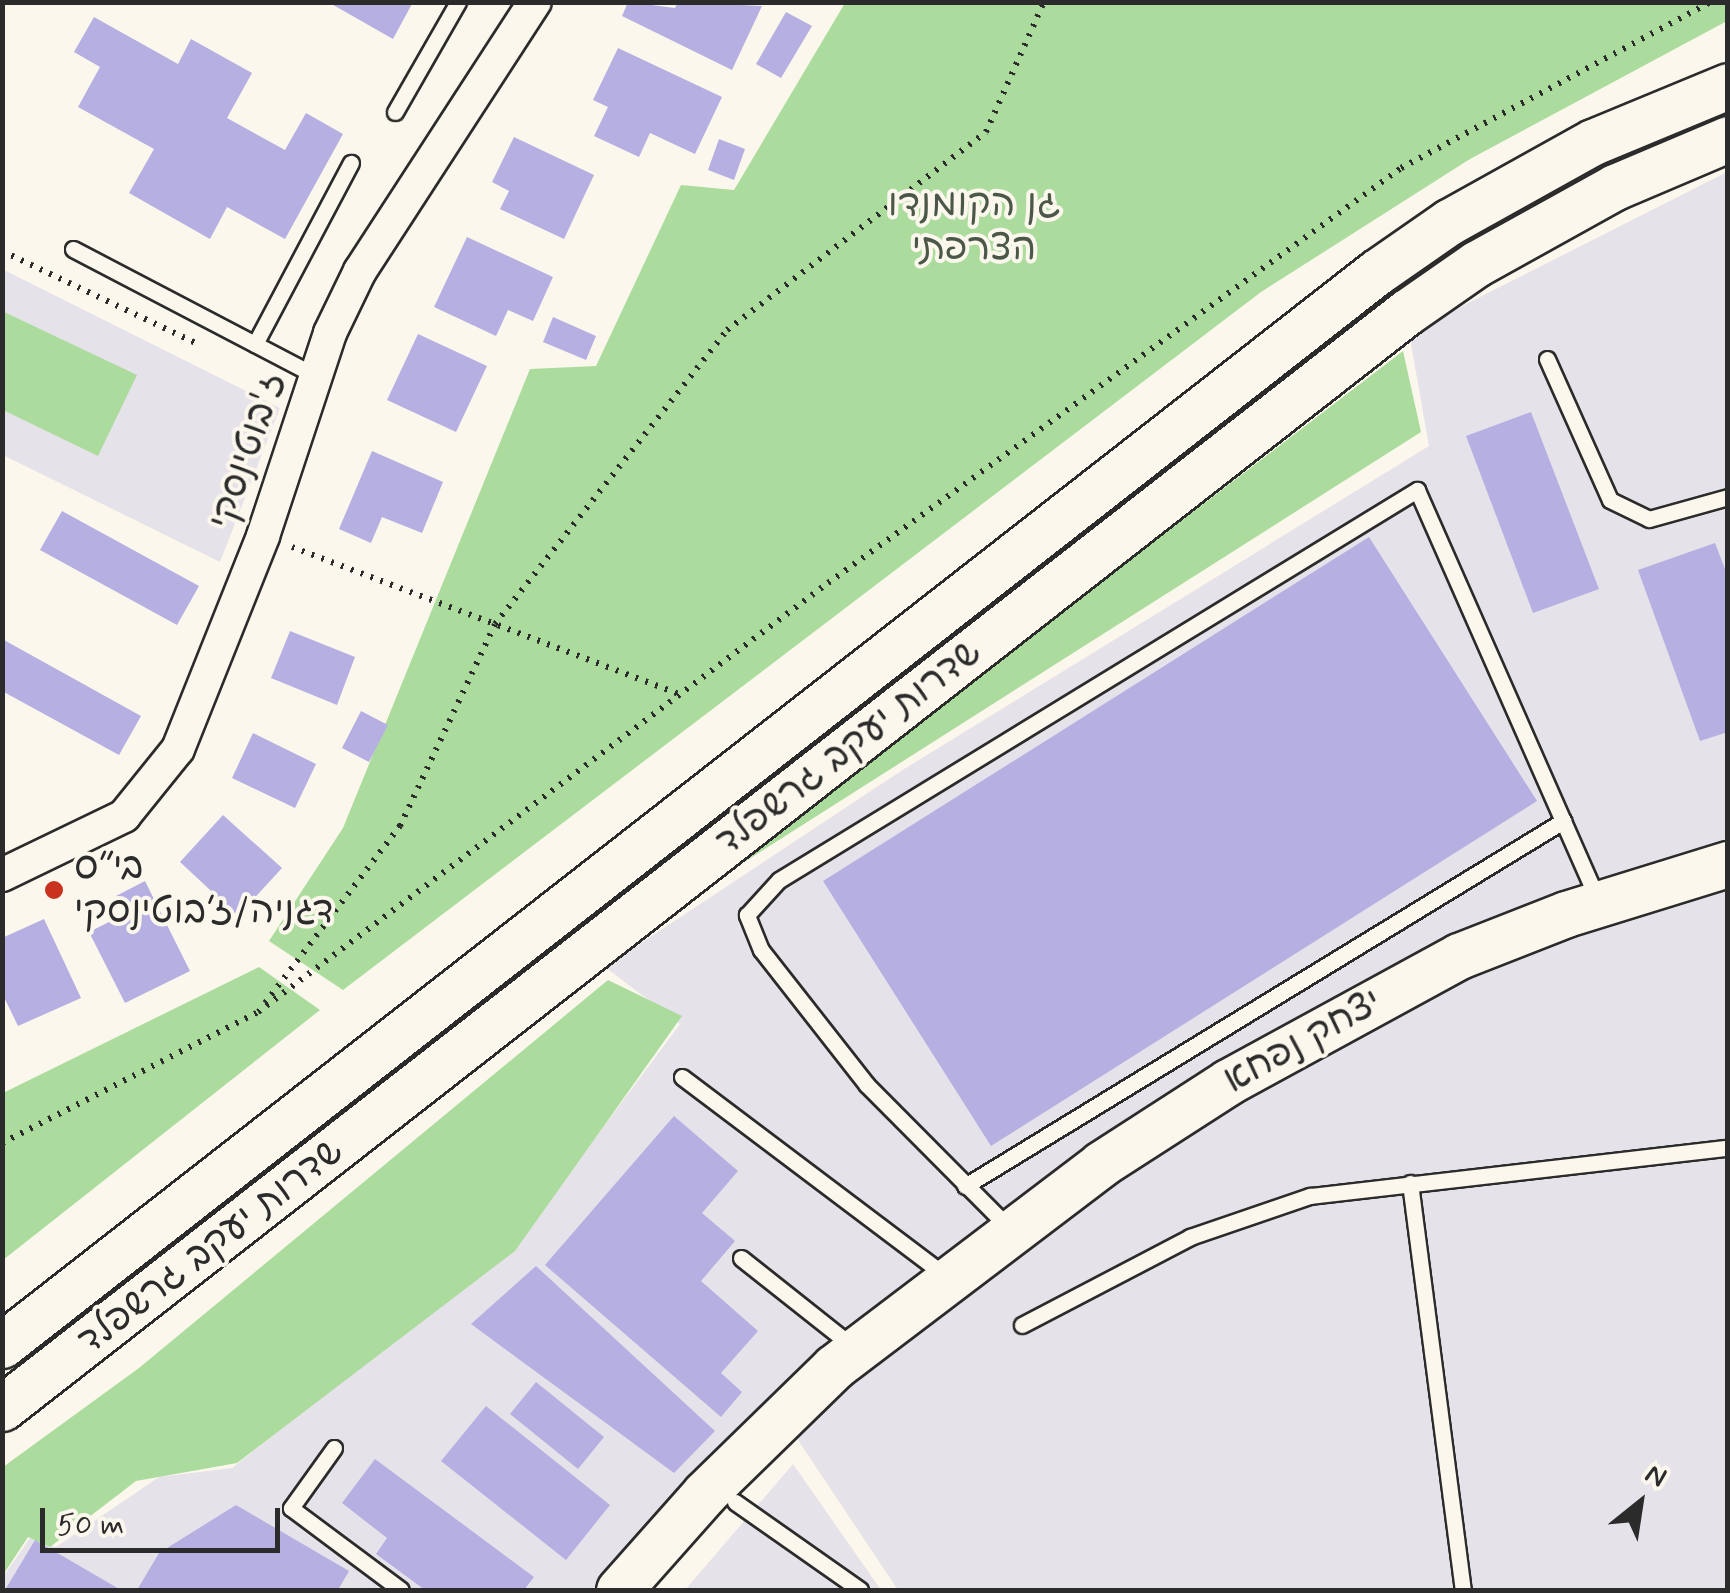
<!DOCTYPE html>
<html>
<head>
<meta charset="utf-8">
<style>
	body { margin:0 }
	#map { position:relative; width:1730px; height:1593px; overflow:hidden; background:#fbf7ec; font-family:Mynerve,"Playpen Sans Hebrew",sans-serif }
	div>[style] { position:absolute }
	.built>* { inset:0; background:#e6e2e9 }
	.green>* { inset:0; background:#abdc9d }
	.building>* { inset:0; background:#b6b0e2 }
	.path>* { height:6px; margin-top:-3px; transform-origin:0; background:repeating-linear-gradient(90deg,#2b2b2b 0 2.5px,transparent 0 10.5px) }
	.roads { filter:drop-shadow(2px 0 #2b2b2b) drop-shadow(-2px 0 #2b2b2b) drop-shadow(0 2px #2b2b2b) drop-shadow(0 -2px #2b2b2b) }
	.lane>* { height:15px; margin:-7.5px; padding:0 7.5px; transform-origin:7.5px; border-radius:7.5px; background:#fbf7ec }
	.street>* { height:32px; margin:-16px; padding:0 16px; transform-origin:16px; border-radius:16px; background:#fbf7ec }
	.secondary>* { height:45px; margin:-22.5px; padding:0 22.5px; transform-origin:22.5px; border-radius:22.5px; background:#fbf7ec }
	.dots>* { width:28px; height:28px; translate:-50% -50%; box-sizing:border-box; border:5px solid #fbf7ec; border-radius:50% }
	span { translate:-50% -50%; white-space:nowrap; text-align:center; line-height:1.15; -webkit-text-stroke:8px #fbf7ec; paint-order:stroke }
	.park-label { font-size:38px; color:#4b5748 }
	.street-label { font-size:38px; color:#2b2b2b }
	.poi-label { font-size:38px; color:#2b2b2b }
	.left { translate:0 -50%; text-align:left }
	.frame { position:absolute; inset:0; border:5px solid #2b2b2b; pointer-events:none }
	.north { position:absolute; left:1590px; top:1453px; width:100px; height:100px; -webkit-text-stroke:8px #fbf7ec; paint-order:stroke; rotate:30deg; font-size:28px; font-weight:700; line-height:40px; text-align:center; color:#2b2b2b }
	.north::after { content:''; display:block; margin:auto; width:35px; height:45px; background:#2b2b2b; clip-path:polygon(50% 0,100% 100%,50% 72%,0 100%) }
	.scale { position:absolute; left:40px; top:1508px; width:240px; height:45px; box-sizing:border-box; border:5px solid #2b2b2b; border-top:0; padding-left:12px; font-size:30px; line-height:35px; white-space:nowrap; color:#2b2b2b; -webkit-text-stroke:8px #fbf7ec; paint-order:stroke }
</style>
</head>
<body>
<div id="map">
	<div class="built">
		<div style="clip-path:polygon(1727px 172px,1727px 1590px,898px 1590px,778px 1410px,599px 1590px,3px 1590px,3px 1577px,30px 1538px,56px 1547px,159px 1477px,232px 1468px,519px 1240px,680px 1024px,605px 967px,901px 771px,1429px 446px,1409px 333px)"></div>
		<div style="clip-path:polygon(2px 269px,280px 408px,220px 562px,3px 455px)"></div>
		<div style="clip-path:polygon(793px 1464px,881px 1590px,685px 1590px)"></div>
	</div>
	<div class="green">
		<div style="clip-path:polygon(845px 3px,1727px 3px,1727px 21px,1470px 159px,1261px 292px,343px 990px,269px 941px,343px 828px,530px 369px,596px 366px,681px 185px,734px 190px)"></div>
		<div style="clip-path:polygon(2px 311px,137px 375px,98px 456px,3px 410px)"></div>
		<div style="clip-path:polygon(1403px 351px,1421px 432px,697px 892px)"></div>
		<div style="clip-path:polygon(259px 967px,320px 1010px,3px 1260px,3px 1093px)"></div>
		<div style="clip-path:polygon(608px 980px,682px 1016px,515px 1251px,237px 1463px,136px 1481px,50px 1547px,28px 1537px,3px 1575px,3px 1467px,139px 1368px)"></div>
	</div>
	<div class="building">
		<div style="clip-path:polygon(328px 2px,413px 2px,393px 39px)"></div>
		<div style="clip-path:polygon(628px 2px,675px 8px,678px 2px,762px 6px,732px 70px,622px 16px)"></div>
		<div style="clip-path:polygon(786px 12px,812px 26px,781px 78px,756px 64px)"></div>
		<div style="clip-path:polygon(94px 17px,178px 64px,191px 39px,252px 73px,227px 118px,285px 150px,306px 113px,343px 134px,285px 239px,227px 207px,210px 239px,129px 193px,154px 149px,78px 107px,100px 67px,74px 52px)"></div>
		<div style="clip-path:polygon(618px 48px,722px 97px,695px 154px,650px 133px,639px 157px,594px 136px,608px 107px,593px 100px)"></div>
		<div style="clip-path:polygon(514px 137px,594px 175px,564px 239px,500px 209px,509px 191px,492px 182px)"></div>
		<div style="clip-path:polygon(719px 139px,745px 149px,734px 180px,708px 170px)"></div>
		<div style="clip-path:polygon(467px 237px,553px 277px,533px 321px,508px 310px,496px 336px,434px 307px)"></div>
		<div style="clip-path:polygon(553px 317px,596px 336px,586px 360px,543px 342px)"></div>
		<div style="clip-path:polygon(418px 334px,487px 366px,456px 432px,387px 400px)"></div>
		<div style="clip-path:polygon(1531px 412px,1599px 589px,1533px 613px,1466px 436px)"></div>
		<div style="clip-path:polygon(372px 451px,443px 482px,422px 533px,382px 517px,371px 543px,339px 529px)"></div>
		<div style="clip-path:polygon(62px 511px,199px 586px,177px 625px,40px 550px)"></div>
		<div style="clip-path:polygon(1369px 537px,1537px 801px,991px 1146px,823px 881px)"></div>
		<div style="clip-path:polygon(1715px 543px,1728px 577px,1728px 732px,1700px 741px,1638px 570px)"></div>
		<div style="clip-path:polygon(290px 631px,355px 657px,337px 705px,271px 678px)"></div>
		<div style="clip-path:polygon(4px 640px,141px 716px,119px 755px,2px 691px)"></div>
		<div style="clip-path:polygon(361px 711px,388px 725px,369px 762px,342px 748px)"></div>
		<div style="clip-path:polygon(253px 733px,316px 764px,295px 808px,232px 778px)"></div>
		<div style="clip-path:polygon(223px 815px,282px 868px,238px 916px,180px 862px)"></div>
		<div style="clip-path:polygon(145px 881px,190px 971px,125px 1003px,89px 932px,125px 914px,116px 896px)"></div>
		<div style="clip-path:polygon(44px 919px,81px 998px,18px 1026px,2px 993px,2px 938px)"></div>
		<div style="clip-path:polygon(674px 1116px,738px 1171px,702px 1213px,735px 1241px,701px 1281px,758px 1331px,721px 1373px,742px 1392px,721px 1417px,545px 1265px)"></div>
		<div style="clip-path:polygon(536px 1266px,715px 1431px,674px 1473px,471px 1324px)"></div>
		<div style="clip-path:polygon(536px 1382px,604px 1437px,578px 1469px,510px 1414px)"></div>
		<div style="clip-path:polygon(486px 1406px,610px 1505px,566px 1560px,441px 1461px)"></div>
		<div style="clip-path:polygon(375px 1459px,534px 1577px,524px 1590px,425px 1590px,376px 1554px,387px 1538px,342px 1503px)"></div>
		<div style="clip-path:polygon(236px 1505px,349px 1571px,338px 1590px,137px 1590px,159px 1553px)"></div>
		<div style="clip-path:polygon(35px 1540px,121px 1590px,5px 1590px)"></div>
	</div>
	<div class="path">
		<div style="left:2px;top:251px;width:215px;rotate:25.4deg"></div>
		<div style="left:292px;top:547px;width:417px;rotate:20.8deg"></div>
		<div style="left:265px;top:1003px;width:223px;rotate:-52.7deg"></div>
		<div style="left:400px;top:826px;width:223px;rotate:-64.8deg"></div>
		<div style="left:495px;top:624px;width:375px;rotate:-51.7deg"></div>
		<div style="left:727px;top:330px;width:326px;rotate:-37.4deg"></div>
		<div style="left:986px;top:132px;width:142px;rotate:-66deg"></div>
		<div style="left:2px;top:1143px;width:288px;rotate:-27.1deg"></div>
		<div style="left:258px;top:1012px;width:713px;rotate:-36.97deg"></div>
		<div style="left:828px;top:583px;width:707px;rotate:-35.91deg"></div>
		<div style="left:1401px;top:168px;width:352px;rotate:-28.2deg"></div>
	</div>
	<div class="roads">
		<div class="lane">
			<div style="left:395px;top:112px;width:127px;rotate:-60.2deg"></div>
			<div style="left:73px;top:249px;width:274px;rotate:27.6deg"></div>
			<div style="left:255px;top:344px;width:205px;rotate:-62.1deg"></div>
			<div style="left:1547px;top:359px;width:154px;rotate:65.9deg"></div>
			<div style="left:1610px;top:500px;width:43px;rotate:26deg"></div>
			<div style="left:1649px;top:519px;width:82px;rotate:-15.6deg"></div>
			<div style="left:682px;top:1077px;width:331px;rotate:37deg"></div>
			<div style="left:1410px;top:1183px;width:410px;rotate:82.6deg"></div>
			<div style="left:965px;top:1186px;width:701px;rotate:-31.4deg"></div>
			<div style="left:1009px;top:1228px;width:202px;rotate:-134.8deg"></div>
			<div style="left:867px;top:1085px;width:172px;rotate:-128.1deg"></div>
			<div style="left:761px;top:950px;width:38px;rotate:-112deg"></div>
			<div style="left:747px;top:915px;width:47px;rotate:-47.6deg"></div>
			<div style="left:779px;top:880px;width:748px;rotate:-31.44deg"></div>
			<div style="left:1417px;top:490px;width:449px;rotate:66.2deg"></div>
			<div style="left:741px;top:1258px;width:142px;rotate:38.4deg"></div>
			<div style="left:1022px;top:1325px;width:190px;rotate:-27.6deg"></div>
			<div style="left:1190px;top:1237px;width:127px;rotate:-18.9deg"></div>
			<div style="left:1310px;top:1196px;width:421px;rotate:-6.6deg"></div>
			<div style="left:334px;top:1448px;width:74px;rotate:125.6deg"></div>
			<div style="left:291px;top:1508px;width:137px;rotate:36.7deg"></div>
			<div style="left:735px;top:1502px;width:153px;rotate:35.1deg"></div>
		</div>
		<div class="street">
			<div style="left:2px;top:875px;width:136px;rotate:-25.8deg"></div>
			<div style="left:124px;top:816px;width:86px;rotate:-51.1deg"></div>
			<div style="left:178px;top:749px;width:229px;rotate:-68.2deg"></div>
			<div style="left:263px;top:536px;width:214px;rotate:-71.7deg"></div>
			<div style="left:330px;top:333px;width:69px;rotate:-64.2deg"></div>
			<div style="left:360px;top:271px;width:321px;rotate:-57deg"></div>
		</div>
		<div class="secondary">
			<div style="left:2px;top:1345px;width:1744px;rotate:-37.97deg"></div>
			<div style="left:1377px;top:272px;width:88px;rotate:-34.8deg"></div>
			<div style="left:1449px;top:222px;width:165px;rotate:-29.1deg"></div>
			<div style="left:1593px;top:142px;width:146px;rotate:-22.5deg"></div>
			<div style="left:2px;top:1408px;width:1782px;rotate:-37.96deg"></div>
			<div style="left:1407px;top:312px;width:84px;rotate:-34.8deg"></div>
			<div style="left:1476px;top:264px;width:159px;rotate:-29deg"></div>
			<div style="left:1615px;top:187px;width:123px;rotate:-23deg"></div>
			<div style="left:619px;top:1590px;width:130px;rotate:-48.4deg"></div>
			<div style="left:705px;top:1493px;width:180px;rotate:-44.3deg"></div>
			<div style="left:834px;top:1367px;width:335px;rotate:-37.2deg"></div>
			<div style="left:1101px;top:1164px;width:151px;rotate:-32.8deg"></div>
			<div style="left:1228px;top:1082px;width:263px;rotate:-28.6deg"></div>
			<div style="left:1459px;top:956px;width:115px;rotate:-21.4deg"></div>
			<div style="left:1566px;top:914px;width:170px;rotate:-17.2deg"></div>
		</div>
	</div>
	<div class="dots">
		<div style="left:54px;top:890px;background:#c8321e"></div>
	</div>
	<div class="park-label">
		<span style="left:974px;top:227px">גן הקומנדו<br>הצרפתי</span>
	</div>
	<div class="street-label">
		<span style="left:248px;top:451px;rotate:-71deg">ז'בוטינסקי</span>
		<span style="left:849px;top:748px;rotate:-38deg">שדרות יעקב גרשפלד</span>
		<span style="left:1303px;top:1042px;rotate:-29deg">יצחק נפחא</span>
		<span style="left:211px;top:1247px;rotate:-38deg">שדרות יעקב גרשפלד</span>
	</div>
	<div class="poi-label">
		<span class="left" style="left:74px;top:890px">בי״ס<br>דגניה/ז׳בוטינסקי</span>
	</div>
	<div class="frame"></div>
	<div class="north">N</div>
	<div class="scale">50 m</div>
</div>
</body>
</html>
